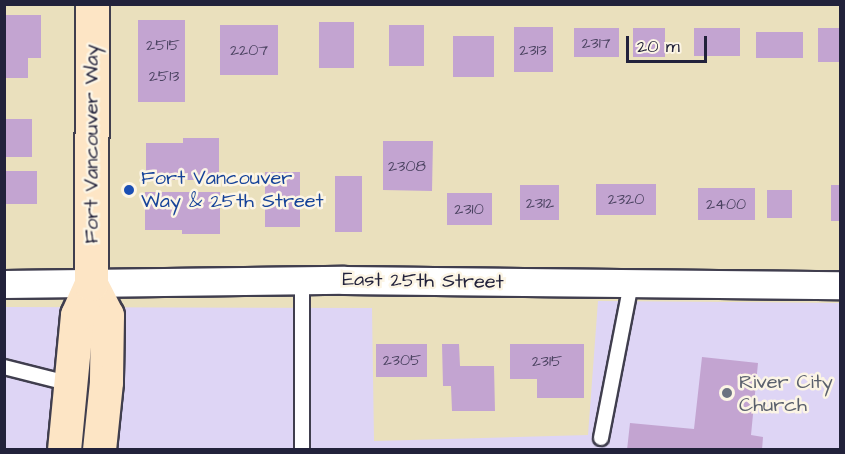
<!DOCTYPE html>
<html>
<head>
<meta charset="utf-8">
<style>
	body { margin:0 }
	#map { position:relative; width:845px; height:454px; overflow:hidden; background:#eae0bd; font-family:"Architects Daughter",sans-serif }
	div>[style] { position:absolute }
	.built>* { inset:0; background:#ded5f5 }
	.building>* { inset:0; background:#c3a4d1 }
	.roads { filter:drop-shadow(2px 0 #403e4e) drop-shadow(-2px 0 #403e4e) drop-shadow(0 2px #403e4e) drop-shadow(0 -2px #403e4e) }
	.lane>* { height:14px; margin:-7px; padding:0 7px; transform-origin:7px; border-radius:7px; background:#fff }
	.street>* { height:27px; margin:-13.5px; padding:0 13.5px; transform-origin:13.5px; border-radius:13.5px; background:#fff }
	.secondary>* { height:33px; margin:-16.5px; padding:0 16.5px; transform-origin:16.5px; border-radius:16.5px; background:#fde5c5 }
	.dots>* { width:16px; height:16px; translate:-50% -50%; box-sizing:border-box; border:3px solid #fcf5e5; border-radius:50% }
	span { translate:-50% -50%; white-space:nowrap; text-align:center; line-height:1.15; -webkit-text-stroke:5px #fcf5e5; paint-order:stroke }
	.number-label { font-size:16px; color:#4a4260 }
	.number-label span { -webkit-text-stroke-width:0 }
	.street-label { font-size:20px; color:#22223b }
	.transit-label { font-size:20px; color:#164399 }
	.left { translate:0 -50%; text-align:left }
	.worship-label { font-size:20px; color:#5b616d }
	.frame { position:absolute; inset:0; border:6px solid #22223b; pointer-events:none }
	.scale { position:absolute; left:626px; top:36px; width:81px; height:27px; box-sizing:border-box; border:3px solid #22223b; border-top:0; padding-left:8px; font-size:18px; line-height:21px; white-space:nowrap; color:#22223b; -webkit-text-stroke:4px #fcf5e5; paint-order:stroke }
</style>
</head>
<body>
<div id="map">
	<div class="built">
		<div style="clip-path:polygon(598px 301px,840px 303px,840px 449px,5px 450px,5px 307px,372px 308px,374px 441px,588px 435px)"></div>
	</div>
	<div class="building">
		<div style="clip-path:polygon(4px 15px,41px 15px,41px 58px,28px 58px,28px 78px,4px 78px)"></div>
		<div style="clip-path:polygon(138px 20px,185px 20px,185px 102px,138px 102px)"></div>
		<div style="clip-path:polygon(319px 22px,354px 22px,354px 68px,319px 68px)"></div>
		<div style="clip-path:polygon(220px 25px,278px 25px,278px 75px,220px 75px)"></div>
		<div style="clip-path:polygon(389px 25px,424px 25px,424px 66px,389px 66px)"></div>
		<div style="clip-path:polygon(514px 27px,553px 27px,553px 72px,514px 72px)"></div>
		<div style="clip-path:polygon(574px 28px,619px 28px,619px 57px,574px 57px)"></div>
		<div style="clip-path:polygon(633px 28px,665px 28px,665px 57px,633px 57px)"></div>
		<div style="clip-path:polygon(694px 28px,740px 28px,740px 56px,694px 56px)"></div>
		<div style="clip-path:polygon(818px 28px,840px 28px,840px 62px,818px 62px)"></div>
		<div style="clip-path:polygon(756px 32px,803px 32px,803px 58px,756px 58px)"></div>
		<div style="clip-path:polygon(453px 36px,494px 36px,494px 77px,453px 77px)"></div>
		<div style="clip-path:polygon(4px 119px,32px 119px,32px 157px,4px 157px)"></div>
		<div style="clip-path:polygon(183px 138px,219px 138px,219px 180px,146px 180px,146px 143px,183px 143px)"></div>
		<div style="clip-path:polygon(383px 141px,433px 141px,432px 191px,383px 190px)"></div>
		<div style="clip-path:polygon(4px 171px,37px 171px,37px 204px,4px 204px)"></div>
		<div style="clip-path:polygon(265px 172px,300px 172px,300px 227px,265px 227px)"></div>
		<div style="clip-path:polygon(335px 176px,362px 176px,362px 232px,335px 232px)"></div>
		<div style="clip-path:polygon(596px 184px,656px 184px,656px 215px,596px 215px)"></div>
		<div style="clip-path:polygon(520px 185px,559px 185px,559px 220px,520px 220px)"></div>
		<div style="clip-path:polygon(831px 185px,840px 185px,840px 221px,831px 221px)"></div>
		<div style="clip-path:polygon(698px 188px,755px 188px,755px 220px,698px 220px)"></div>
		<div style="clip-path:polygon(767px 190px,792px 190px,792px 218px,767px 218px)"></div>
		<div style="clip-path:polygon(145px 192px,220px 192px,220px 234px,182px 234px,182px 230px,145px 230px)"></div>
		<div style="clip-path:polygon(447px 193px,492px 193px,492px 225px,447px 225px)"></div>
		<div style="clip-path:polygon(376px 344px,427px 344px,427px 377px,376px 377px)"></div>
		<div style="clip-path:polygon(442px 344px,459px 344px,460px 366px,494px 366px,495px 411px,452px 411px,451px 386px,443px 386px)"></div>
		<div style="clip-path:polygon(510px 344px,584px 344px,584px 398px,537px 398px,537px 379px,510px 379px)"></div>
		<div style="clip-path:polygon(702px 357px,758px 363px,751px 435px,763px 437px,762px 450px,627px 450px,630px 423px,694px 429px)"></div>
	</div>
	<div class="roads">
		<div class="lane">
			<div style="left:302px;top:281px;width:169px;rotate:90deg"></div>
			<div style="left:4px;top:367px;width:69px;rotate:14.2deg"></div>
			<div style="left:601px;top:438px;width:157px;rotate:-79deg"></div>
		</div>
		<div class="street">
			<div style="left:4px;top:284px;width:340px;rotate:-0.7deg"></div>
			<div style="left:344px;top:280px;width:496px;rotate:0.6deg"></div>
		</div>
		<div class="secondary">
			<div style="left:91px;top:284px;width:35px;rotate:63deg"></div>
			<div style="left:107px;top:315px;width:67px;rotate:90.9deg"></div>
			<div style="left:106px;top:382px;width:68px;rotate:95.9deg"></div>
			<div style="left:64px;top:450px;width:136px;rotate:-84.5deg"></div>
			<div style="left:77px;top:315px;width:34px;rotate:-66deg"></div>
			<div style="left:91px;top:284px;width:280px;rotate:-89.8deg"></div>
		</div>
	</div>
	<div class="dots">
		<div style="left:129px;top:190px;background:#1a4fb4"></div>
		<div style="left:727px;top:393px;background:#6b7280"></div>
	</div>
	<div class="number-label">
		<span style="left:596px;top:43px">2317</span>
		<span style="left:163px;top:45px">2515</span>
		<span style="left:249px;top:50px">2207</span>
		<span style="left:533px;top:50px">2313</span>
		<span style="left:164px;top:76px">2513</span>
		<span style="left:407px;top:166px">2308</span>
		<span style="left:626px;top:199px">2320</span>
		<span style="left:540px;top:203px">2312</span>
		<span style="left:726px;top:204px">2400</span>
		<span style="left:469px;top:209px">2310</span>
		<span style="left:402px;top:360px">2305</span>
		<span style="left:547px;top:361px">2315</span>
	</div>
	<div class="street-label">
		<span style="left:92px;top:144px;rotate:-90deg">Fort Vancouver Way</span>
		<span style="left:423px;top:281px;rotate:1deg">East 25th Street</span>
	</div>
	<div class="transit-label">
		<span class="left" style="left:141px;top:190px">Fort Vancouver<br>Way &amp; 25th Street</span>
	</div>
	<div class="worship-label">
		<span class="left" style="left:739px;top:394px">River City<br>Church</span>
	</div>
	<div class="frame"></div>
	<div class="scale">20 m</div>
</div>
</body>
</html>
